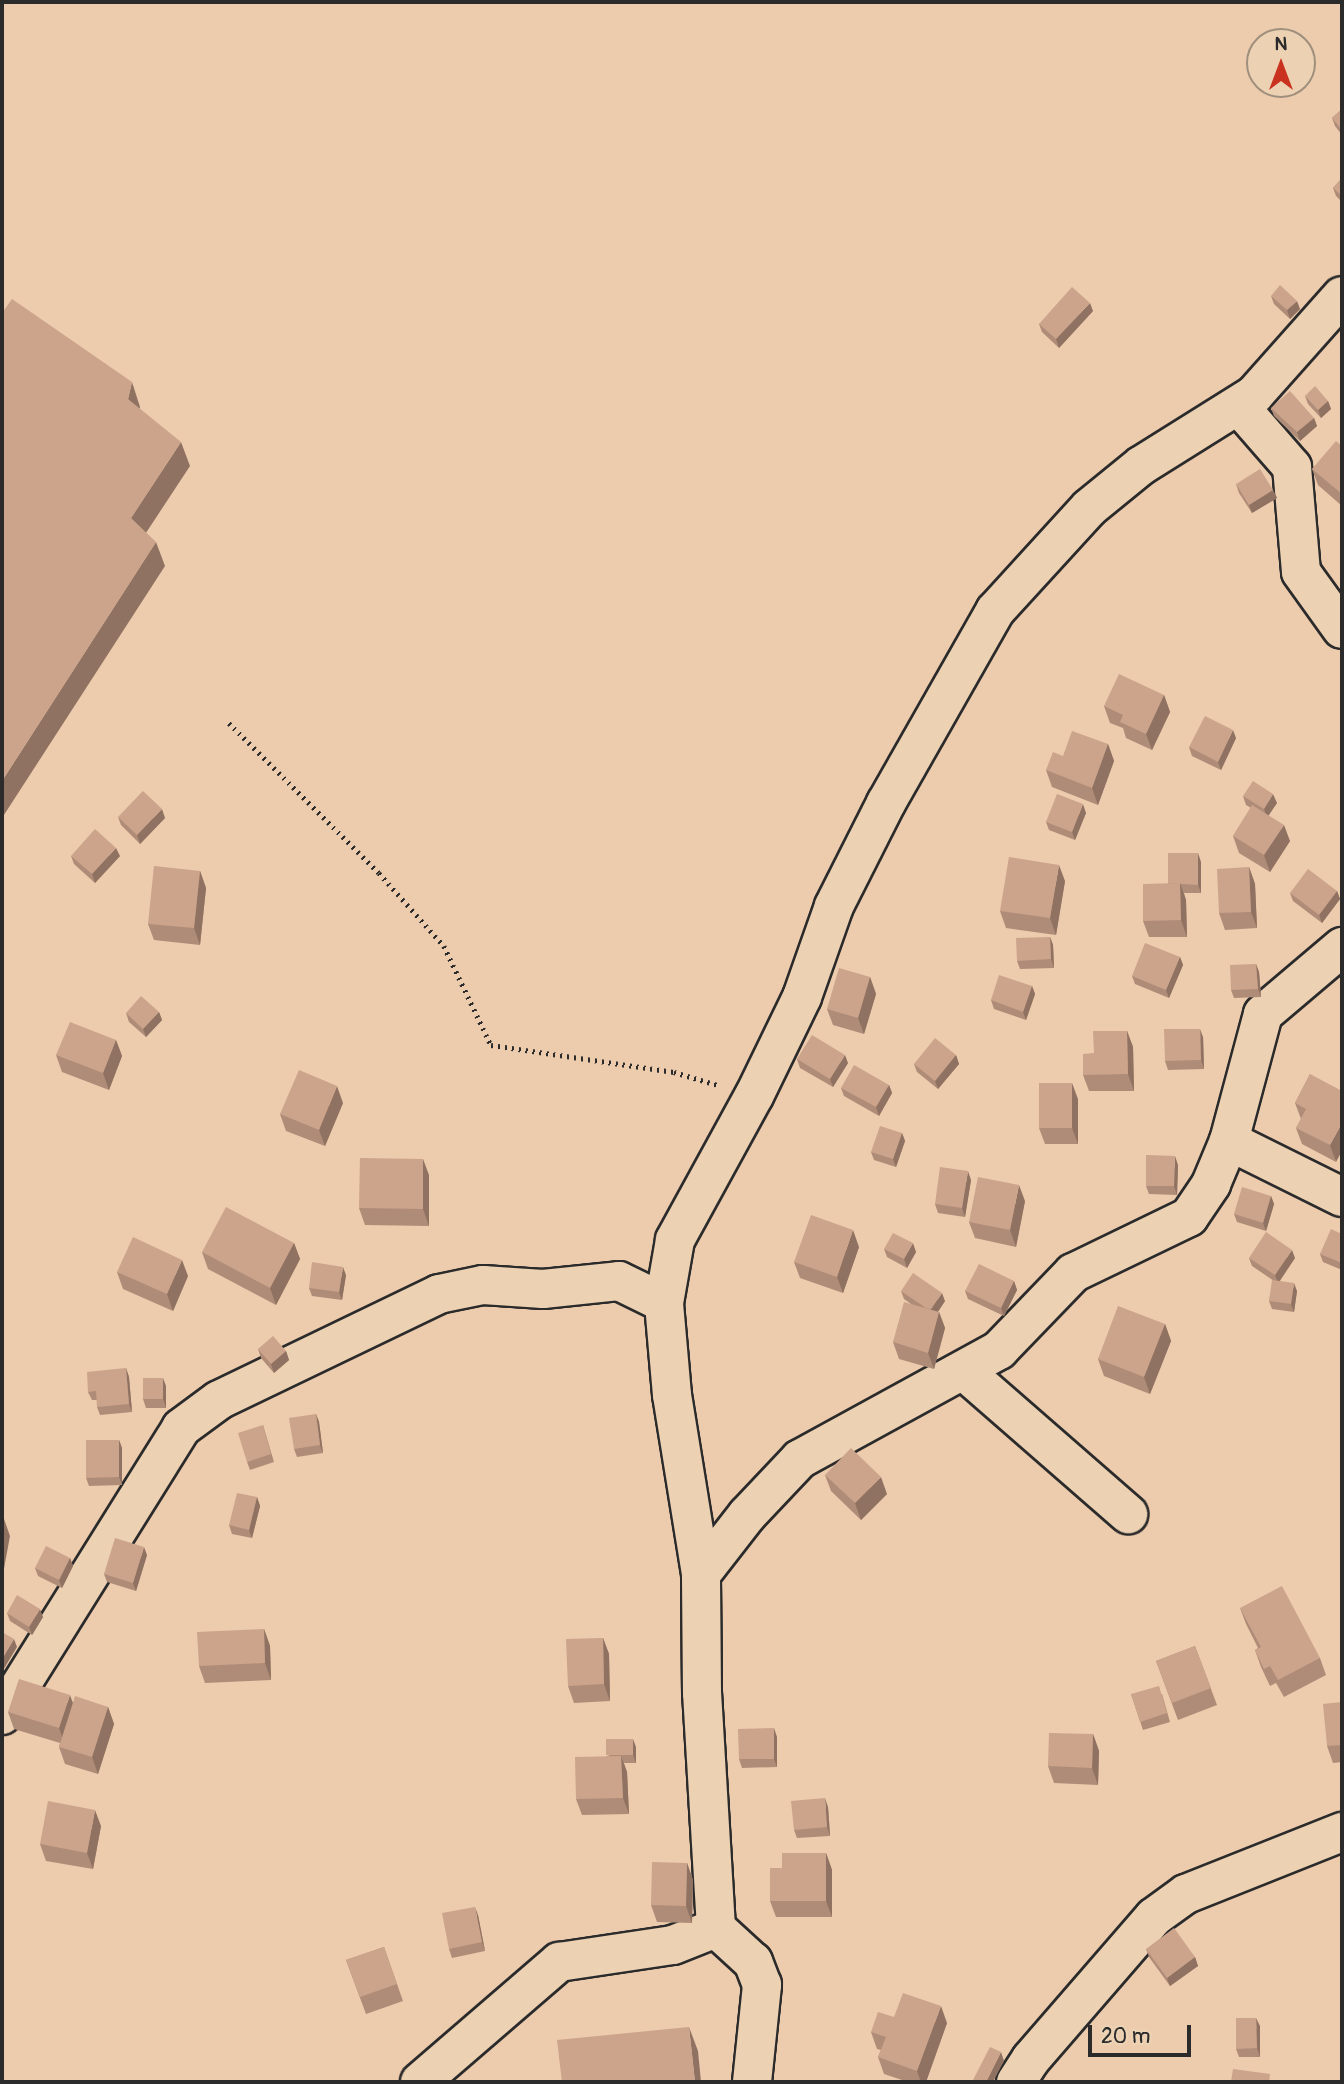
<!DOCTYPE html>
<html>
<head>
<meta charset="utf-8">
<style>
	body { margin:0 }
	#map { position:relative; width:1344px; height:2084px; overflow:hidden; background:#edcbad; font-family:Pangolin,sans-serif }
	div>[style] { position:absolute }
	.path>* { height:4.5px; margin-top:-2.25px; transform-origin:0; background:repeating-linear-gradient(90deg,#2b2b2b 0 2px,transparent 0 7px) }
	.roads { filter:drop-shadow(2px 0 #2b2b2b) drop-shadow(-2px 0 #2b2b2b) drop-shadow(0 2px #2b2b2b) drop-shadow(0 -2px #2b2b2b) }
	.minor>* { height:38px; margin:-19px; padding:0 19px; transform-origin:19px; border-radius:19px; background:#ecd1b3 }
	.wall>* { inset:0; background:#af8c78 }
	.shaded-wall>* { inset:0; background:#8f7261 }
	.building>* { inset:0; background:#cca38b }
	span { translate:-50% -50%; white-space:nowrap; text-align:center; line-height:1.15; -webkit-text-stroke:7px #ecd1b3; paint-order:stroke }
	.frame { position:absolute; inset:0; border:4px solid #2b2b2b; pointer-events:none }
	.north { position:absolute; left:1246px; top:28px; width:70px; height:70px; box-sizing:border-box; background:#ecd1b3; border:2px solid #9f8f7d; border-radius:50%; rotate:0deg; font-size:19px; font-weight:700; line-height:28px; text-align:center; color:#2b2b2b }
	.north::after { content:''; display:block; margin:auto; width:24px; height:32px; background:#c8321e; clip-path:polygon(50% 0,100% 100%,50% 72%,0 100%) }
	.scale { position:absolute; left:1088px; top:2025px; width:103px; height:32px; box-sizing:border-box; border:4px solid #2b2b2b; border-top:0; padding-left:9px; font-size:21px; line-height:24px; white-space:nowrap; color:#2b2b2b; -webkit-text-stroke:5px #ecd1b3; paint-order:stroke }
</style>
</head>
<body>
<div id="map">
	<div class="path">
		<div style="left:229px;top:723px;width:212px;rotate:45deg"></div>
		<div style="left:379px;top:873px;width:98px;rotate:48.3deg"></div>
		<div style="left:444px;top:946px;width:110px;rotate:64.6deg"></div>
		<div style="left:491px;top:1045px;width:185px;rotate:8.4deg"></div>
		<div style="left:674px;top:1072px;width:46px;rotate:16.5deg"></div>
	</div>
	<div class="roads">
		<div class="minor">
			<div style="left:1239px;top:406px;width:81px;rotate:49deg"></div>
			<div style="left:1292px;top:467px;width:105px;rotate:85.1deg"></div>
			<div style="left:1301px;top:572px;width:70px;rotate:54.3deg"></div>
			<div style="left:1229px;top:1141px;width:126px;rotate:26.4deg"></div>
			<div style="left:964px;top:1371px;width:218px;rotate:41.1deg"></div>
			<div style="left:701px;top:1574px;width:75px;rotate:-52.1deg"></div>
			<div style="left:747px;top:1515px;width:77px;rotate:-46.6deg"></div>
			<div style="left:800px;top:1459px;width:227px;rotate:-28.7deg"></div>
			<div style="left:999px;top:1350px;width:107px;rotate:-46.1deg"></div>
			<div style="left:1073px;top:1273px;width:129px;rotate:-25.8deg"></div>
			<div style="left:1189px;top:1217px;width:40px;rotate:-56deg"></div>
			<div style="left:1211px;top:1184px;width:47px;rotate:-67.3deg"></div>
			<div style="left:1229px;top:1141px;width:131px;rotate:-75deg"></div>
			<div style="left:1263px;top:1014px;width:104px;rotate:-40.3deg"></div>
			<div style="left:2px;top:1715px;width:338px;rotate:-58deg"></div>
			<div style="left:181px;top:1428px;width:47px;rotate:-36.4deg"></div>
			<div style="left:219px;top:1400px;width:244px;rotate:-25.7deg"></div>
			<div style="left:439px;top:1294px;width:45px;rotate:-11.6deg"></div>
			<div style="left:483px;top:1285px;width:60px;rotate:3.8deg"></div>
			<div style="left:543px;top:1289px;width:76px;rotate:-6deg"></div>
			<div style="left:619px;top:1281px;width:50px;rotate:26.1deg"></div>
			<div style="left:420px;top:2082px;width:184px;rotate:-40.8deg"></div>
			<div style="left:559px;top:1962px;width:115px;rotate:-8.5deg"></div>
			<div style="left:673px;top:1945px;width:46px;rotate:-21.6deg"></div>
			<div style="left:752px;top:2082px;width:98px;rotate:-84.1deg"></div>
			<div style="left:762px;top:1985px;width:25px;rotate:-111deg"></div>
			<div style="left:753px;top:1962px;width:50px;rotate:-137.4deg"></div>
			<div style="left:716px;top:1928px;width:235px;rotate:-93.4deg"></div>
			<div style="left:702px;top:1693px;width:119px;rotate:-90.5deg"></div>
			<div style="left:701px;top:1574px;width:181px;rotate:-99.2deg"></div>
			<div style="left:672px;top:1395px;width:92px;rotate:-95deg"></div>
			<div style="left:664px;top:1303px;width:64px;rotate:-80.1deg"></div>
			<div style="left:675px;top:1240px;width:164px;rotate:-61.3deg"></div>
			<div style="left:754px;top:1096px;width:110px;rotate:-64.1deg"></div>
			<div style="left:802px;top:997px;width:96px;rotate:-70.6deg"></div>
			<div style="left:834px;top:906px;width:115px;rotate:-63.2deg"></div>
			<div style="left:886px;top:803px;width:221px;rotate:-60.4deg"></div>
			<div style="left:995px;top:611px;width:139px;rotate:-47.6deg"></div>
			<div style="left:1089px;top:508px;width:68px;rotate:-39.1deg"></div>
			<div style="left:1142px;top:465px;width:132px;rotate:-32deg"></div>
			<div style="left:1254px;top:395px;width:132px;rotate:-48.4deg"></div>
			<div style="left:1016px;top:2082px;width:27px;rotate:-57deg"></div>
			<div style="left:1031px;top:2059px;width:188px;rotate:-49.1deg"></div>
			<div style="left:1154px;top:1917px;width:39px;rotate:-36deg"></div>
			<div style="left:1186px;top:1894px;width:168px;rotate:-21.7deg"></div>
		</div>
	</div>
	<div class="wall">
		<div style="clip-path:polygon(1342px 109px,1342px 135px,1335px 126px,1332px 118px)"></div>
		<div style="clip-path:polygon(1342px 178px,1342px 202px,1336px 196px,1333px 188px)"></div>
		<div style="clip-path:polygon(1271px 296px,1300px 309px,1290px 319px,1274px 304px)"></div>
		<div style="clip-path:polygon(1093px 311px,1059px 348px,1042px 332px,1039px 324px)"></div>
		<div style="clip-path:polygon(1305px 396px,1328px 401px,1331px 409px,1321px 418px,1308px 404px)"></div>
		<div style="clip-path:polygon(1271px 408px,1314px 418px,1317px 426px,1300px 441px,1274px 416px)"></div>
		<div style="clip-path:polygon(1342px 446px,1342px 506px,1318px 485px,1312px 469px)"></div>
		<div style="clip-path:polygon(1236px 484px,1273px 490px,1277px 498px,1252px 513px,1239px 493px)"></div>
		<div style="clip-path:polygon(1164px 695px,1170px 712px,1152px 750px,1126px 738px,1123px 728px,1110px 723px,1104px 706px)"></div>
		<div style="clip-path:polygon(1236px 738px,1221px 770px,1192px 756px,1189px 747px)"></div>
		<div style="clip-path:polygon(1108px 744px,1114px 761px,1098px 805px,1052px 787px,1046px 770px)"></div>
		<div style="clip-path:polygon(1243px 796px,1277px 803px,1268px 815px,1290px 841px,1270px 872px,1239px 853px,1233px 836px,1251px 808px,1246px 805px)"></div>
		<div style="clip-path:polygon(1086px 813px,1075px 840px,1049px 830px,1046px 822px)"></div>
		<div style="clip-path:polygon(118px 817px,165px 818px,140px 844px,121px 825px)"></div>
		<div style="clip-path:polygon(71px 856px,120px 856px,95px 883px,74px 864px)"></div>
		<div style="clip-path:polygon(1201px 862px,1201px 893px,1184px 893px,1186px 900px,1187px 937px,1149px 937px,1143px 921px,1168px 883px)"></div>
		<div style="clip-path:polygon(1249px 867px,1255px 884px,1257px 928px,1225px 930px,1219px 913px)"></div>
		<div style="clip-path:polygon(200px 871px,206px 888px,200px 945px,154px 940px,148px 924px)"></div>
		<div style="clip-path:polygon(1065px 881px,1056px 935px,1006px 928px,1000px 911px)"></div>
		<div style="clip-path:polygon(1337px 891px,1340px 899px,1322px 923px,1293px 901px,1290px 893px)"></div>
		<div style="clip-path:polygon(1050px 937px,1053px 945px,1054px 968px,1020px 969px,1017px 961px)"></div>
		<div style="clip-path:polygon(1180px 957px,1183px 965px,1169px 998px,1135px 984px,1132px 976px)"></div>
		<div style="clip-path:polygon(1256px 964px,1259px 972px,1261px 997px,1234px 998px,1231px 990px)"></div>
		<div style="clip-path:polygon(870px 977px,876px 994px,864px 1034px,833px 1025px,827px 1009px)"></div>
		<div style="clip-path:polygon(1032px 986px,1035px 994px,1026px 1020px,994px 1009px,991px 1000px)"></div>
		<div style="clip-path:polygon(159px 1012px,162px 1020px,146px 1037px,129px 1022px,126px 1013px)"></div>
		<div style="clip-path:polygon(1127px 1031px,1133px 1047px,1134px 1091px,1089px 1091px,1083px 1075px,1094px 1053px)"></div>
		<div style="clip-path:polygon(1203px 1037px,1204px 1069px,1168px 1070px,1165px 1061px)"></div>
		<div style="clip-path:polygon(116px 1040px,122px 1056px,109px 1090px,62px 1072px,56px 1055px)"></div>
		<div style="clip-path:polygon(956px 1055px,959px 1064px,938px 1089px,917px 1072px,914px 1064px)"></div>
		<div style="clip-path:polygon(797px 1059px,848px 1063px,833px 1087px,800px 1068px)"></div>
		<div style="clip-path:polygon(1310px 1074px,1336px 1162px,1302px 1144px,1296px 1128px,1301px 1119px,1295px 1103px)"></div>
		<div style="clip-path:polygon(889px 1085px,892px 1093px,879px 1116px,844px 1096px,841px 1088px)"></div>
		<div style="clip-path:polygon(1078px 1099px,1078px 1144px,1045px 1144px,1039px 1128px)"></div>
		<div style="clip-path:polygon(343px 1103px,325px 1146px,286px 1131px,280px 1114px)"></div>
		<div style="clip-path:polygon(902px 1133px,905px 1141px,896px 1167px,874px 1160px,871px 1152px)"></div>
		<div style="clip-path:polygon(1178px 1165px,1177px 1195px,1149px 1194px,1146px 1186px)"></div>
		<div style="clip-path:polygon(429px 1175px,429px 1226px,365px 1225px,359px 1208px)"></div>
		<div style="clip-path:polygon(971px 1180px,965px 1217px,938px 1213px,935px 1204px)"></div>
		<div style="clip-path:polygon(1271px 1196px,1274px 1204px,1266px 1231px,1237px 1222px,1234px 1214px)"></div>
		<div style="clip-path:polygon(1025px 1201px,1016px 1247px,975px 1238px,969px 1222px)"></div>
		<div style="clip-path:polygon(1342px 1234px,1342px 1270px,1323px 1262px,1320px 1254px)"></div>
		<div style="clip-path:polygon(294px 1243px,300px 1259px,276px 1305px,208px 1269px,202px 1252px)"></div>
		<div style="clip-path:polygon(859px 1247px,843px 1293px,800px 1278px,794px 1262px)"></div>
		<div style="clip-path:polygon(884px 1249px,916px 1252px,907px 1268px,887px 1257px)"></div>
		<div style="clip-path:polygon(1249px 1258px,1295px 1258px,1280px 1281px,1297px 1291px,1294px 1312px,1272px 1309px,1269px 1301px,1274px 1281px,1252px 1266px)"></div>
		<div style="clip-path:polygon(117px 1272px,188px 1276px,173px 1311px,123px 1289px)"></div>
		<div style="clip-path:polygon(346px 1275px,342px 1300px,312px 1296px,309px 1288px)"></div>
		<div style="clip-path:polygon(1014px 1281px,1017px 1290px,1004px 1316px,968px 1299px,965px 1291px)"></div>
		<div style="clip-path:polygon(901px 1291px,945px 1301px,938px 1312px,939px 1312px,945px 1328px,934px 1369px,899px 1359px,893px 1342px,911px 1304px,904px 1299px)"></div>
		<div style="clip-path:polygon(1165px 1324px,1171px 1341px,1150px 1394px,1104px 1376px,1098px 1359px)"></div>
		<div style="clip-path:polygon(258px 1349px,286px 1351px,289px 1360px,274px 1373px,261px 1358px)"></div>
		<div style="clip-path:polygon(126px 1368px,129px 1377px,132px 1412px,100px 1415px,97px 1407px,97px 1400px,92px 1400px,88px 1392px)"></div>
		<div style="clip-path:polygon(166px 1386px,166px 1408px,146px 1408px,143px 1399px)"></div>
		<div style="clip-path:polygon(316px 1414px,319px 1422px,323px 1453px,297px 1457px,294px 1449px)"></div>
		<div style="clip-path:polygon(263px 1425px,274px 1462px,250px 1470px,247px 1462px)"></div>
		<div style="clip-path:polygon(119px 1440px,122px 1448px,122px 1485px,89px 1486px,86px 1478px)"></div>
		<div style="clip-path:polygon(825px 1475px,887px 1494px,861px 1520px,831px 1491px)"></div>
		<div style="clip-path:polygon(257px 1497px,260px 1506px,252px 1538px,232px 1534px,229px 1525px)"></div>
		<div style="clip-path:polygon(147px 1555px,136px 1591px,107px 1582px,104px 1574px)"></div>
		<div style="clip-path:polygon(70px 1558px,73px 1566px,62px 1588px,38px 1576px,35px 1568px)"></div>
		<div style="clip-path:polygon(1240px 1608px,1320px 1658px,1326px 1675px,1284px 1697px,1276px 1683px,1270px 1686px,1261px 1667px,1255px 1650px,1258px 1648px,1246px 1624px)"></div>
		<div style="clip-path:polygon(7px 1613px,43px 1617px,32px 1635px,10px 1621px)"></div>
		<div style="clip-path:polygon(264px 1629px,270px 1646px,271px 1680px,205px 1683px,199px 1666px)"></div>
		<div style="clip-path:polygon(603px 1638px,609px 1654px,610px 1701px,574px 1703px,568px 1686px)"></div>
		<div style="clip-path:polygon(1195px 1646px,1217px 1705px,1178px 1720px,1156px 1661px)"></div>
		<div style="clip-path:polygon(1131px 1694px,1162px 1694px,1170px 1722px,1143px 1730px)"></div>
		<div style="clip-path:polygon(73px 1702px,108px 1707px,114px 1724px,98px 1774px,65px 1764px,59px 1747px,60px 1743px,14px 1729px,8px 1712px)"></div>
		<div style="clip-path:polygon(1342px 1702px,1342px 1762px,1333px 1763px,1327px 1746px)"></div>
		<div style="clip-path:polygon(1093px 1734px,1099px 1751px,1098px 1785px,1054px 1783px,1048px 1766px)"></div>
		<div style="clip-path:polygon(777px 1737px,777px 1767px,742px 1768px,739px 1759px)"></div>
		<div style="clip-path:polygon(636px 1747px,636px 1763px,624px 1763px,627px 1772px,629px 1814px,582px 1815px,576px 1799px,607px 1756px)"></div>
		<div style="clip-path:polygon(828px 1807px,830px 1836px,797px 1838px,794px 1830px)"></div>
		<div style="clip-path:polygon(101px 1826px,93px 1869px,46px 1861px,40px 1844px)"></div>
		<div style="clip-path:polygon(826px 1853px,832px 1870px,832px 1917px,776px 1917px,770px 1901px)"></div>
		<div style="clip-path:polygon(687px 1863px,693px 1880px,692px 1923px,657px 1922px,651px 1905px)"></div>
		<div style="clip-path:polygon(478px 1915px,485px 1951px,452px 1958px,449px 1949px)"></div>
		<div style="clip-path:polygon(384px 1947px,403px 2001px,366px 2014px,346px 1960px)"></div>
		<div style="clip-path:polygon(1146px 1949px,1195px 1957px,1198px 1966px,1170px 1986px,1149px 1957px)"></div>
		<div style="clip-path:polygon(894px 2017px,947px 2023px,926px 2082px,908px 2082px,884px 2074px,878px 2057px,881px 2050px,877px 2049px,871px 2032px)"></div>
		<div style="clip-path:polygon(1260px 2026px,1260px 2057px,1239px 2057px,1236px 2049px)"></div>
	</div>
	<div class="shaded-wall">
		<div style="clip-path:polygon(1297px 301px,1300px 309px,1290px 319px,1287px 310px)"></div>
		<div style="clip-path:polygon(1090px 303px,1093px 311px,1059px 348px,1056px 339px)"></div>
		<div style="clip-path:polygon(132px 382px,140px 407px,137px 423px,128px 399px)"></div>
		<div style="clip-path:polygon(1328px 401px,1331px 409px,1321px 418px,1318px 410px)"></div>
		<div style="clip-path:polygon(1314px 418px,1317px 426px,1300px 441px,1297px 432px)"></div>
		<div style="clip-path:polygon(181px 442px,190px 466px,140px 542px,131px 518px)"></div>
		<div style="clip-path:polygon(1273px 490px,1277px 498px,1252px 513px,1249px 505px)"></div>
		<div style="clip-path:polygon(156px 542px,165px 566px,2px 818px,2px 781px)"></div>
		<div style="clip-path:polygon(1164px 695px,1170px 712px,1152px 750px,1146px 734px)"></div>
		<div style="clip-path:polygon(1233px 730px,1236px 738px,1221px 770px,1218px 762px)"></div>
		<div style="clip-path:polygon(1108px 744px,1114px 761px,1098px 805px,1092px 788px)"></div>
		<div style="clip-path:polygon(1273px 794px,1277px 803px,1267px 818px,1264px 809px)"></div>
		<div style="clip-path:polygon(1083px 804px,1086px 813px,1075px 840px,1072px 832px)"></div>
		<div style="clip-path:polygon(162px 809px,165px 818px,140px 844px,137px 835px)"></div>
		<div style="clip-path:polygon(1284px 825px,1290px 841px,1270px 872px,1264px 855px)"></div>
		<div style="clip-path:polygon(116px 848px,120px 856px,95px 883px,92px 874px)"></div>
		<div style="clip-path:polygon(1198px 853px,1201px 862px,1201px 893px,1198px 885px)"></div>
		<div style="clip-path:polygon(1059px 865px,1065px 881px,1056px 935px,1050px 918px)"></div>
		<div style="clip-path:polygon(1249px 867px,1255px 884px,1257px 928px,1251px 912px)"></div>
		<div style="clip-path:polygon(200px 871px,206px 888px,200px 945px,194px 928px)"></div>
		<div style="clip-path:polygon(1180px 883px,1186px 900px,1187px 937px,1181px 920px)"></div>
		<div style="clip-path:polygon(1337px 891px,1340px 899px,1322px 923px,1319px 915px)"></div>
		<div style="clip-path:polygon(1050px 937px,1053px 945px,1054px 968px,1051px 959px)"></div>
		<div style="clip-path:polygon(1180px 957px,1183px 965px,1169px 998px,1166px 990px)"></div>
		<div style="clip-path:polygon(1256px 964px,1259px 972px,1261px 997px,1258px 989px)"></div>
		<div style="clip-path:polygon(870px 977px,876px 994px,864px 1034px,858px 1018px)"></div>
		<div style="clip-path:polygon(1032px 986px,1035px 994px,1026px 1020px,1023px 1012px)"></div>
		<div style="clip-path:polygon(159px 1012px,162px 1020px,146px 1037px,143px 1029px)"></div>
		<div style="clip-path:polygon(1200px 1029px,1203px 1037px,1204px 1069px,1201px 1060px)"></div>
		<div style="clip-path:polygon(1127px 1031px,1133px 1047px,1134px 1091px,1128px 1074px)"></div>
		<div style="clip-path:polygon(116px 1040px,122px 1056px,109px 1090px,103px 1073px)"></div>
		<div style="clip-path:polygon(845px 1055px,848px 1063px,833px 1087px,830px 1079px)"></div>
		<div style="clip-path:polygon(956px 1055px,959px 1064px,938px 1089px,935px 1081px)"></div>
		<div style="clip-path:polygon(1072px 1083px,1078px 1099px,1078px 1144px,1072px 1128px)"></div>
		<div style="clip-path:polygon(889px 1085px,892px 1093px,879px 1116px,876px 1107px)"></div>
		<div style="clip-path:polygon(337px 1086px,343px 1103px,325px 1146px,319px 1130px)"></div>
		<div style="clip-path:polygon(1342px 1123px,1342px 1151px,1336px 1162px,1330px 1145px)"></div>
		<div style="clip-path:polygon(902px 1133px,905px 1141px,896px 1167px,893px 1159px)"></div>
		<div style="clip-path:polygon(1175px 1156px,1178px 1165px,1177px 1195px,1174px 1186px)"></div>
		<div style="clip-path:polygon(423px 1159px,429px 1175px,429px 1226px,423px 1209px)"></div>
		<div style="clip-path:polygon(968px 1171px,971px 1180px,965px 1217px,962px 1208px)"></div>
		<div style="clip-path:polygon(1019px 1185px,1025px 1201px,1016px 1247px,1010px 1230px)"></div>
		<div style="clip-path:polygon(1271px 1196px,1274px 1204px,1266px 1231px,1263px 1223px)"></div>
		<div style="clip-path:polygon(853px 1230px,859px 1247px,843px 1293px,837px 1277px)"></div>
		<div style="clip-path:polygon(294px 1243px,300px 1259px,276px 1305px,270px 1288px)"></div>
		<div style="clip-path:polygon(913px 1243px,916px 1252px,907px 1268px,904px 1259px)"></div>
		<div style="clip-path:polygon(1292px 1250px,1295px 1258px,1278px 1283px,1275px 1275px)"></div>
		<div style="clip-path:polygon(182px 1260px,188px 1276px,173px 1311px,167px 1294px)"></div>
		<div style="clip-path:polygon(343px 1267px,346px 1275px,342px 1300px,339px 1292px)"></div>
		<div style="clip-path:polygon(1014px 1281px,1017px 1290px,1004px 1316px,1001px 1308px)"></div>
		<div style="clip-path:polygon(1294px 1283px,1297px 1291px,1294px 1312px,1291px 1304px)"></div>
		<div style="clip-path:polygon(942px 1293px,945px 1301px,933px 1319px,930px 1311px)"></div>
		<div style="clip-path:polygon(939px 1312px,945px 1328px,934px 1369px,928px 1353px)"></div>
		<div style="clip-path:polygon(1165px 1324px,1171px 1341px,1150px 1394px,1144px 1377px)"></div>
		<div style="clip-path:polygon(286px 1351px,289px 1360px,274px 1373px,271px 1364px)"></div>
		<div style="clip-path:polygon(126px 1368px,129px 1377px,132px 1412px,129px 1404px)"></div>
		<div style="clip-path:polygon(163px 1378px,166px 1386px,166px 1408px,163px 1399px)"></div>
		<div style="clip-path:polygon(316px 1414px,319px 1422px,323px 1453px,320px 1445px)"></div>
		<div style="clip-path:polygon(119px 1440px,122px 1448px,122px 1485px,119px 1477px)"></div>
		<div style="clip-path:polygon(881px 1477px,887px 1494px,861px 1520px,855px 1503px)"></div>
		<div style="clip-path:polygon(257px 1497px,260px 1506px,252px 1538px,249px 1530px)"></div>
		<div style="clip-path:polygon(4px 1519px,10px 1536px,3px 1574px,2px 1570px,2px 1530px)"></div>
		<div style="clip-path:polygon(144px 1547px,147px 1555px,136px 1591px,133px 1583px)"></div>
		<div style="clip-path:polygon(70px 1558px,73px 1566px,62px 1588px,59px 1580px)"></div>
		<div style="clip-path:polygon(40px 1609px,43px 1617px,32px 1635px,29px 1627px)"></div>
		<div style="clip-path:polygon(264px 1629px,270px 1646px,271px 1680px,265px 1663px)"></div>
		<div style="clip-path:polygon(603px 1638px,609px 1654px,610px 1701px,604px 1684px)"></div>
		<div style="clip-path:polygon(14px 1639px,17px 1647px,2px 1672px,2px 1659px)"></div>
		<div style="clip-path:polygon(70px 1695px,76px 1712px,65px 1745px,59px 1728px)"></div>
		<div style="clip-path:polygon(108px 1707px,114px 1724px,98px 1774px,92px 1757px)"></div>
		<div style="clip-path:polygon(774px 1728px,777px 1737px,777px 1767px,774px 1759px)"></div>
		<div style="clip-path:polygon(1093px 1734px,1099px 1751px,1098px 1785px,1092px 1768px)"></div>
		<div style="clip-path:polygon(633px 1739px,636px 1747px,636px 1763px,633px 1755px)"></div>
		<div style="clip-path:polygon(621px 1756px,627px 1772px,629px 1814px,623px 1798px)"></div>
		<div style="clip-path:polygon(825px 1798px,828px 1807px,830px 1836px,827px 1827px)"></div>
		<div style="clip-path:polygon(95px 1810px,101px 1826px,93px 1869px,87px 1853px)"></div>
		<div style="clip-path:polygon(826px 1853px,832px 1870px,832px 1917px,826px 1901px)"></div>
		<div style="clip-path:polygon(687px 1863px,693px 1880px,692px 1923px,686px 1906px)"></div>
		<div style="clip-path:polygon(475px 1907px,478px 1915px,485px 1951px,482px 1942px)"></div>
		<div style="clip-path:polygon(1195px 1957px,1198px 1966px,1170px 1986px,1167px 1978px)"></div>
		<div style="clip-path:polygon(941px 2006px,947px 2023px,926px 2082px,921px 2082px,917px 2071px)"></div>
		<div style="clip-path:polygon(1256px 2018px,1260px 2026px,1260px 2057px,1257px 2048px)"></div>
		<div style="clip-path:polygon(689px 2027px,698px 2051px,701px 2082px,695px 2082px)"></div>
		<div style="clip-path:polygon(1001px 2052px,1004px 2061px,993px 2082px,986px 2082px)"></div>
	</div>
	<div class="building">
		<div style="clip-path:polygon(1342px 109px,1342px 130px,1332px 118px)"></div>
		<div style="clip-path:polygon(1342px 178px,1342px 196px,1333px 188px)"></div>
		<div style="clip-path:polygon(1280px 285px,1297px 301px,1287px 310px,1271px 296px)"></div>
		<div style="clip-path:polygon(1072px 287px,1090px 303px,1056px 339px,1039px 324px)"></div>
		<div style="clip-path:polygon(12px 299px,132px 382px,128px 399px,181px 442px,131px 518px,156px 542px,2px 781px,2px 313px)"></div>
		<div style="clip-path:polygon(1315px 386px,1328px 401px,1318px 410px,1305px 396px)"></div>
		<div style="clip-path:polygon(1290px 391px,1314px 418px,1297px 432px,1271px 408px)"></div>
		<div style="clip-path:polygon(1336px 441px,1342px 446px,1342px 494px,1312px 469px)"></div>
		<div style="clip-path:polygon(1260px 469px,1273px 490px,1249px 505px,1236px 484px)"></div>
		<div style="clip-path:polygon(1119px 674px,1164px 695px,1146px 734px,1120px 722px,1123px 715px,1104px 706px)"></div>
		<div style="clip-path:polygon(1205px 716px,1233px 730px,1218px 762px,1189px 747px)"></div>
		<div style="clip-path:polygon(1072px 731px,1108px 744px,1092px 788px,1046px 770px,1053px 752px,1063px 756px)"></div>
		<div style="clip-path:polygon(1253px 781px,1273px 794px,1264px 809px,1243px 796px)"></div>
		<div style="clip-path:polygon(143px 791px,162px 809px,137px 835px,118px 817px)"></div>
		<div style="clip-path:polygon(1057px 794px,1083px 804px,1072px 832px,1046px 822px)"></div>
		<div style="clip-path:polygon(1252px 805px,1284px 825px,1264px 855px,1233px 836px)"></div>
		<div style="clip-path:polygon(95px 829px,116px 848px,92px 874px,71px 856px)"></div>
		<div style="clip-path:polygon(1168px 853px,1198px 853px,1198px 885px,1168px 883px)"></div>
		<div style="clip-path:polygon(1009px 857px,1059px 865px,1050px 918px,1000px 911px)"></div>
		<div style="clip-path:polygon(154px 866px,200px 871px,194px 928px,148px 924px)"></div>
		<div style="clip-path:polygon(1249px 867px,1251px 912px,1219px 913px,1217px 869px)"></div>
		<div style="clip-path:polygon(1308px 869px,1337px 891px,1319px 915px,1290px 893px)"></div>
		<div style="clip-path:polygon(1180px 883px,1181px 920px,1143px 921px,1143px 884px)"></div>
		<div style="clip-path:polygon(1050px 937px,1051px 959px,1017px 961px,1016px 938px)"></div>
		<div style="clip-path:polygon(1145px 943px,1180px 957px,1166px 990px,1132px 976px)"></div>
		<div style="clip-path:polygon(1256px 964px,1258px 989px,1231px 990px,1230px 965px)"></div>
		<div style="clip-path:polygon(839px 968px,870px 977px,858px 1018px,827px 1009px)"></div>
		<div style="clip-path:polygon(999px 975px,1032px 986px,1023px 1012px,991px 1000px)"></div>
		<div style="clip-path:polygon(141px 996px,159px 1012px,143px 1029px,126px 1013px)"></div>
		<div style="clip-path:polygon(70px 1022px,116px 1040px,103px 1073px,56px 1055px)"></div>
		<div style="clip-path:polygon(1164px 1029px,1200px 1029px,1201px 1060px,1165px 1061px)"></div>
		<div style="clip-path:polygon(1093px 1031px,1127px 1031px,1128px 1074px,1083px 1075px,1083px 1054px,1094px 1053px)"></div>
		<div style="clip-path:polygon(812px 1035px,845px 1055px,830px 1079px,797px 1059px)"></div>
		<div style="clip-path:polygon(935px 1038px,956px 1055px,935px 1081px,914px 1064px)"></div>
		<div style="clip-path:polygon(854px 1065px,889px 1085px,876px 1107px,841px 1088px)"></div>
		<div style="clip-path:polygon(299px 1070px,337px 1086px,319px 1130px,280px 1114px)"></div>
		<div style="clip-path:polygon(1310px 1074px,1342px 1091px,1342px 1123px,1330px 1145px,1296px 1128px,1306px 1109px,1295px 1103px)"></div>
		<div style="clip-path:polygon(1039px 1083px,1072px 1083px,1072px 1128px,1039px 1128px)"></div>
		<div style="clip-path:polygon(880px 1126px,902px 1133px,893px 1159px,871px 1152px)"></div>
		<div style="clip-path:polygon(1146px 1155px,1175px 1156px,1174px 1186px,1146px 1186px)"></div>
		<div style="clip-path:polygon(360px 1158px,423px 1159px,423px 1209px,359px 1208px)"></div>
		<div style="clip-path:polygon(940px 1167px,968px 1171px,962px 1208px,935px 1204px)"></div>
		<div style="clip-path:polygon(978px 1177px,1019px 1185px,1010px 1230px,969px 1222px)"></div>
		<div style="clip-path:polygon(1242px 1187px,1271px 1196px,1263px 1223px,1234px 1214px)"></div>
		<div style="clip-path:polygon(226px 1207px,294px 1243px,270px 1288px,202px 1252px)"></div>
		<div style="clip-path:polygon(811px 1215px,853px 1230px,837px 1277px,794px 1262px)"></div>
		<div style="clip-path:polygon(1331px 1229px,1342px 1234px,1342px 1263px,1320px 1254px)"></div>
		<div style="clip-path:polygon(1266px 1232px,1292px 1250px,1275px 1275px,1249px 1258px)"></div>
		<div style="clip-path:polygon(893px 1233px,913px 1243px,904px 1259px,884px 1249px)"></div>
		<div style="clip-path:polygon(133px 1237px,182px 1260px,167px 1294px,117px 1272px)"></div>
		<div style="clip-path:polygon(312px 1262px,343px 1267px,339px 1292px,309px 1288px)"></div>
		<div style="clip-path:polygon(979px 1264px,1014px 1281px,1001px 1308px,965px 1291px)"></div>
		<div style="clip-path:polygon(913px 1273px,942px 1293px,931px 1309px,926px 1308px,901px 1291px)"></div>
		<div style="clip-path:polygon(1272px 1280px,1294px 1283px,1291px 1304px,1269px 1301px)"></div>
		<div style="clip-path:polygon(904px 1302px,939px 1312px,928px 1353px,893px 1342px)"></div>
		<div style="clip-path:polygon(1118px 1306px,1165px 1324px,1144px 1377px,1098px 1359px)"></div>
		<div style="clip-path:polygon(273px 1336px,286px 1351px,271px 1364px,258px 1349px)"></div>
		<div style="clip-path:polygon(126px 1368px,129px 1404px,97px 1407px,96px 1391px,88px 1392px,87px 1372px)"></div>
		<div style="clip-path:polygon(143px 1378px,163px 1378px,163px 1399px,143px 1399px)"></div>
		<div style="clip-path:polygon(316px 1414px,320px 1445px,294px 1449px,289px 1418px)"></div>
		<div style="clip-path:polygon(263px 1425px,271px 1454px,247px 1462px,238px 1433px)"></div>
		<div style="clip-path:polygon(86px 1440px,119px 1440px,119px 1477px,86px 1478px)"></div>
		<div style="clip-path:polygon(851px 1448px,881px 1477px,855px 1503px,825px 1475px)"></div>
		<div style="clip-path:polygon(237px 1493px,257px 1497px,249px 1530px,229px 1525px)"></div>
		<div style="clip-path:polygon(115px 1538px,144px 1547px,133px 1583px,104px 1574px)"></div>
		<div style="clip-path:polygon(46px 1546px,70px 1558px,59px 1580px,35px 1568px)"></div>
		<div style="clip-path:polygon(1282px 1586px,1320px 1658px,1278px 1680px,1270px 1666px,1264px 1669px,1255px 1650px,1261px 1647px,1240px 1608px)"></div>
		<div style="clip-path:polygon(17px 1595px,40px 1609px,29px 1627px,7px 1613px)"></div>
		<div style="clip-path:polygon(264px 1629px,265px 1663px,199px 1666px,197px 1632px)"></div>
		<div style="clip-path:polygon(2px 1632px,14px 1639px,2px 1659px)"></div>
		<div style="clip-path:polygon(603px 1638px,604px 1684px,568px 1686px,566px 1639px)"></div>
		<div style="clip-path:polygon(1195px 1646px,1211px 1688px,1172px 1703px,1156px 1661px)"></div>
		<div style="clip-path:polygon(19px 1679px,70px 1695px,59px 1728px,8px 1712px)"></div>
		<div style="clip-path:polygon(1159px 1686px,1167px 1713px,1140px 1722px,1131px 1694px)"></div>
		<div style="clip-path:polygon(75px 1696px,108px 1707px,92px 1757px,59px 1747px)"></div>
		<div style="clip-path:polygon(1342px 1702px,1342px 1745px,1327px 1746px,1323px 1704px)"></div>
		<div style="clip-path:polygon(774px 1728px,774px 1759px,739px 1759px,738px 1729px)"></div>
		<div style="clip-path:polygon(1049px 1733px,1093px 1734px,1092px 1768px,1048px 1766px)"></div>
		<div style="clip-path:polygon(606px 1739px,633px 1739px,633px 1755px,606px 1755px)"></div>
		<div style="clip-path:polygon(621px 1756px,623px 1798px,576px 1799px,575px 1757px)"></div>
		<div style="clip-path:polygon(825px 1798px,827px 1827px,794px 1830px,791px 1801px)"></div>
		<div style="clip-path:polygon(48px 1801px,95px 1810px,87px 1853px,40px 1844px)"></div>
		<div style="clip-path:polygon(782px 1853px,826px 1853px,826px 1901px,770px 1901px,770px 1868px,782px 1868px)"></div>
		<div style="clip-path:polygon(652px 1862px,687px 1863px,686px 1906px,651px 1905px)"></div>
		<div style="clip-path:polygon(475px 1907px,482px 1942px,449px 1949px,442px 1913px)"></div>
		<div style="clip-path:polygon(1174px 1928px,1195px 1957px,1167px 1978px,1146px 1949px)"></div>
		<div style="clip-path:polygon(384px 1947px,397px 1984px,360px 1997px,346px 1960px)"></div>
		<div style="clip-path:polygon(903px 1993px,941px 2006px,917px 2071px,878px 2057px,886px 2037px,871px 2032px,878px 2012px,894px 2017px)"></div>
		<div style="clip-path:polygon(1236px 2018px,1256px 2018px,1257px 2048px,1236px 2049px)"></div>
		<div style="clip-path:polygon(689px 2027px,695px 2082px,562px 2082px,557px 2040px)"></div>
		<div style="clip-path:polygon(990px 2047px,1001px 2052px,986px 2082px,972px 2082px)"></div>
		<div style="clip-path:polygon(1233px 2069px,1270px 2074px,1269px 2082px,1231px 2082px)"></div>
	</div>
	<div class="frame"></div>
	<div class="north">N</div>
	<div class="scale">20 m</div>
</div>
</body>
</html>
